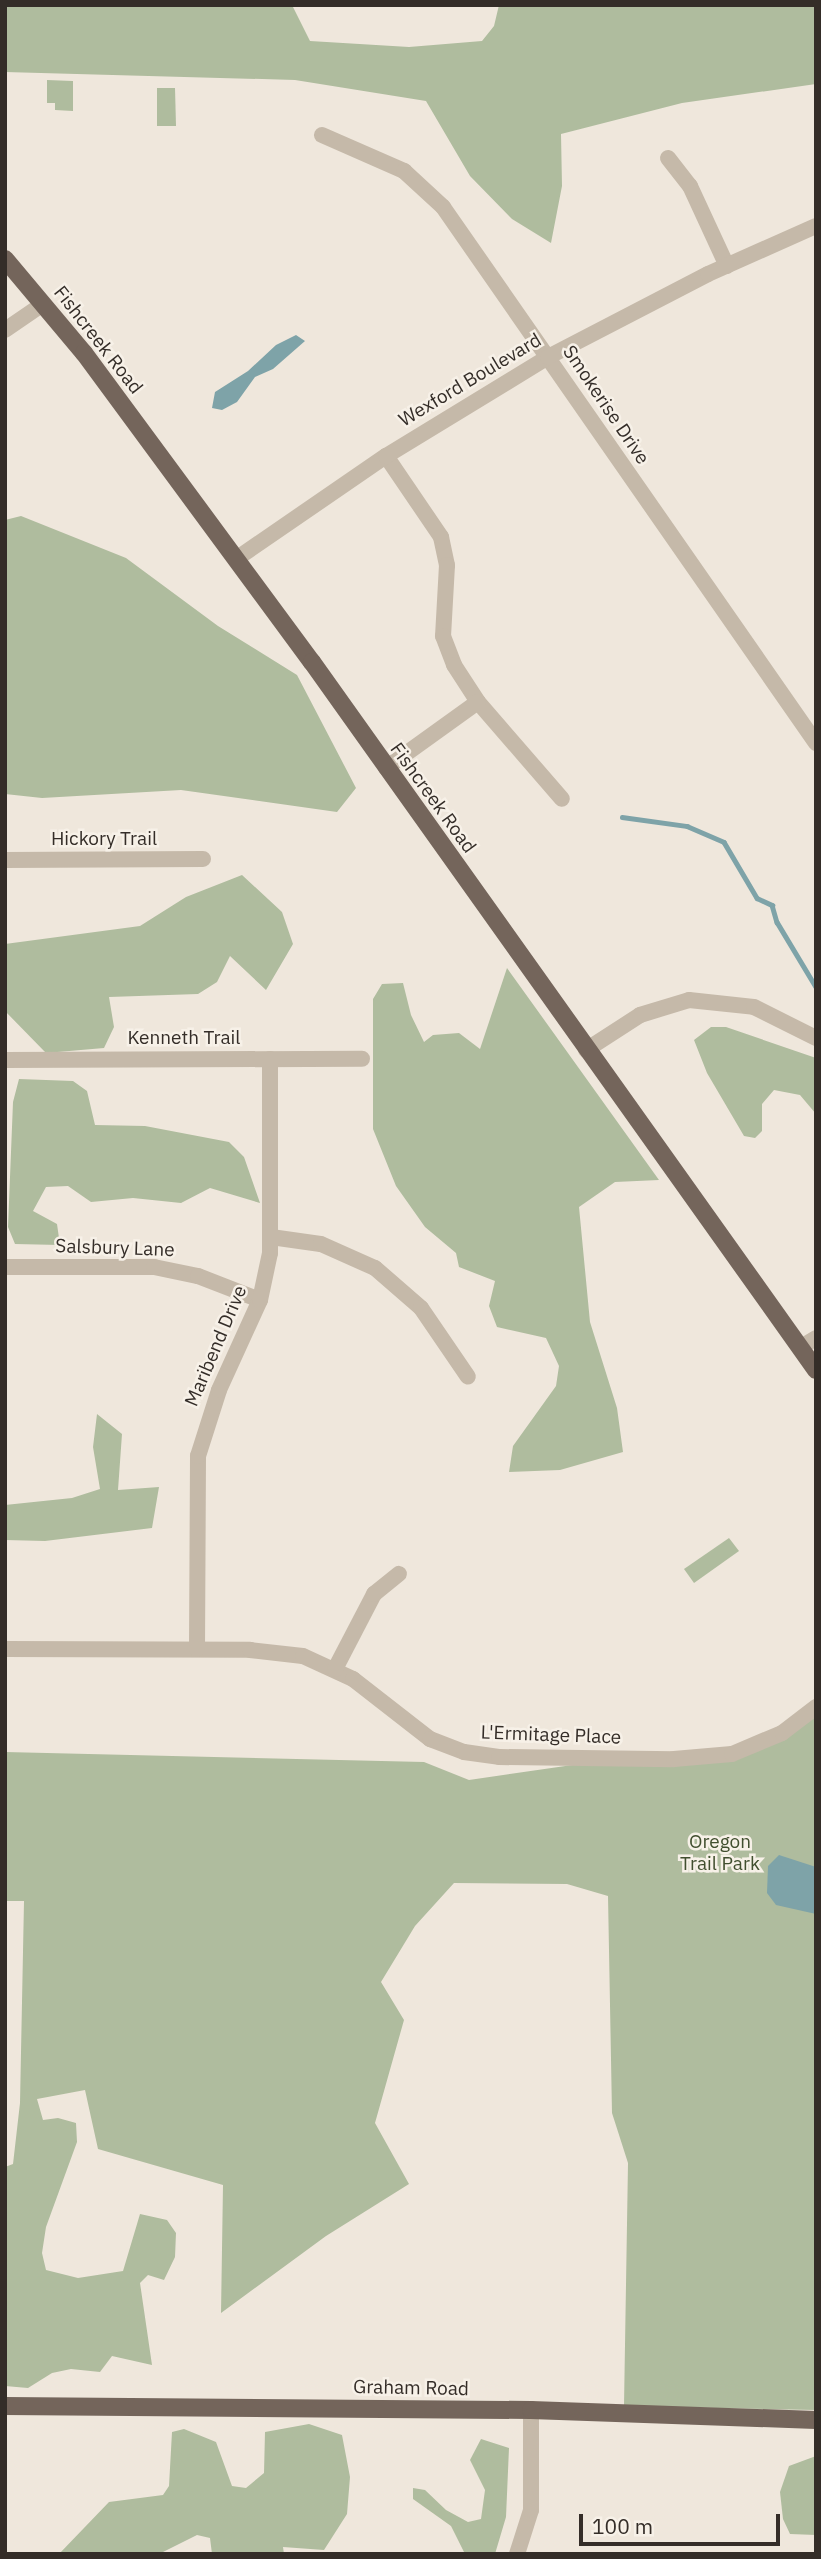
<!DOCTYPE html>
<html>
<head>
<meta charset="utf-8">
<style>
	body { margin:0 }
	#map { position:relative; width:821px; height:2559px; overflow:hidden; background:#efe7dc; font-family:"IBM Plex Sans",sans-serif }
	div>[style] { position:absolute }
	.green>* { inset:0; background:#afbc9e }
	.water>* { inset:0; background:#7ea3a8 }
	.stream>* { height:4.5px; margin:-2.25px; padding:0 2.25px; transform-origin:2.25px; border-radius:2.25px; background:#7ea3a8 }
	.minor>* { height:16px; margin:-8px; padding:0 8px; transform-origin:8px; border-radius:8px; background:#c5b9a9 }
	.major>* { height:18px; margin:-9px; padding:0 9px; transform-origin:9px; border-radius:9px; background:#74655b }
	span { translate:-50% -50%; white-space:nowrap; text-align:center; line-height:1.15; -webkit-text-stroke:5px #f7f1e8; paint-order:stroke }
	.street-label { font-size:19px; color:#342d28 }
	.park-label { font-size:19px; color:#414f2f }
	.frame { position:absolute; inset:0; border:7px solid #342d28; pointer-events:none }
	.scale { position:absolute; left:579px; top:2514px; width:201px; height:32px; box-sizing:border-box; border:4px solid #342d28; border-top:0; padding-left:9px; font-size:21px; line-height:24px; white-space:nowrap; color:#342d28; -webkit-text-stroke:5px #f7f1e8; paint-order:stroke }
</style>
</head>
<body>
<div id="map">
	<div class="green">
		<div style="clip-path:polygon(5px 5px,292px 5px,310px 41px,409px 47px,482px 41px,494px 26px,499px 5px,816px 5px,816px 84px,682px 103px,561px 134px,562px 186px,551px 243px,512px 219px,470px 176px,426px 101px,295px 80px,5px 72px)"></div>
		<div style="clip-path:polygon(47px 80px,73px 81px,73px 111px,55px 110px,55px 103px,47px 103px)"></div>
		<div style="clip-path:polygon(157px 88px,175px 88px,176px 126px,157px 126px)"></div>
		<div style="clip-path:polygon(21px 516px,126px 558px,218px 626px,297px 675px,356px 788px,337px 812px,181px 790px,42px 798px,5px 794px,5px 520px)"></div>
		<div style="clip-path:polygon(242px 875px,282px 912px,293px 944px,266px 990px,230px 956px,217px 982px,198px 994px,109px 997px,114px 1027px,104px 1048px,46px 1053px,5px 1011px,5px 944px,140px 926px,186px 897px)"></div>
		<div style="clip-path:polygon(507px 968px,659px 1180px,615px 1182px,579px 1207px,590px 1322px,617px 1408px,623px 1452px,560px 1470px,509px 1472px,513px 1446px,556px 1386px,559px 1366px,546px 1338px,497px 1327px,489px 1306px,495px 1281px,459px 1267px,456px 1253px,425px 1227px,396px 1186px,373px 1129px,373px 999px,382px 984px,403px 983px,411px 1015px,424px 1042px,433px 1035px,459px 1033px,480px 1049px)"></div>
		<div style="clip-path:polygon(711px 1027px,726px 1027px,816px 1058px,816px 1114px,800px 1095px,774px 1090px,762px 1104px,762px 1131px,755px 1138px,744px 1136px,707px 1073px,694px 1040px)"></div>
		<div style="clip-path:polygon(19px 1079px,73px 1081px,87px 1091px,95px 1125px,145px 1126px,229px 1142px,244px 1157px,260px 1203px,210px 1188px,181px 1203px,133px 1198px,91px 1202px,68px 1186px,46px 1187px,33px 1211px,57px 1224px,60px 1245px,15px 1244px,8px 1227px,13px 1102px)"></div>
		<div style="clip-path:polygon(97px 1414px,122px 1434px,118px 1490px,159px 1487px,152px 1528px,45px 1541px,5px 1540px,5px 1505px,72px 1498px,100px 1489px,93px 1447px)"></div>
		<div style="clip-path:polygon(729px 1538px,739px 1551px,694px 1583px,684px 1569px)"></div>
		<div style="clip-path:polygon(816px 1707px,816px 2410px,624px 2406px,628px 2163px,612px 2113px,608px 1896px,567px 1884px,454px 1883px,415px 1926px,381px 1982px,404px 2020px,375px 2123px,409px 2184px,326px 2236px,221px 2313px,223px 2185px,98px 2149px,85px 2090px,37px 2099px,43px 2120px,58px 2118px,76px 2123px,77px 2142px,46px 2227px,42px 2253px,46px 2270px,78px 2278px,123px 2271px,140px 2214px,167px 2220px,176px 2233px,175px 2257px,164px 2280px,148px 2275px,140px 2283px,152px 2365px,112px 2356px,100px 2372px,71px 2369px,52px 2373px,28px 2388px,5px 2386px,5px 2167px,13px 2164px,20px 2103px,24px 1901px,5px 1901px,5px 1752px,424px 1762px,469px 1780px,621px 1758px,732px 1754px)"></div>
		<div style="clip-path:polygon(309px 2424px,342px 2435px,350px 2477px,347px 2514px,324px 2550px,283px 2547px,284px 2554px,212px 2554px,210px 2538px,197px 2535px,159px 2554px,59px 2554px,109px 2502px,163px 2495px,169px 2486px,172px 2432px,184px 2429px,216px 2442px,232px 2486px,246px 2488px,264px 2473px,265px 2432px)"></div>
		<div style="clip-path:polygon(481px 2439px,509px 2448px,506px 2517px,495px 2554px,465px 2554px,451px 2526px,413px 2499px,413px 2488px,425px 2490px,446px 2510px,468px 2522px,481px 2519px,485px 2490px,470px 2460px)"></div>
		<div style="clip-path:polygon(816px 2456px,816px 2535px,790px 2534px,783px 2519px,780px 2492px,789px 2466px)"></div>
	</div>
	<div class="water">
		<div style="clip-path:polygon(296px 335px,305px 341px,273px 369px,255px 377px,237px 402px,222px 410px,212px 408px,215px 392px,248px 371px,276px 345px)"></div>
		<div style="clip-path:polygon(779px 1855px,816px 1867px,816px 1914px,776px 1905px,767px 1893px,768px 1866px)"></div>
	</div>
	<div class="stream">
		<div style="left:622px;top:817px;width:66px;rotate:7.9deg"></div>
		<div style="left:687px;top:826px;width:40px;rotate:23.4deg"></div>
		<div style="left:724px;top:842px;width:65px;rotate:59.5deg"></div>
		<div style="left:757px;top:898px;width:17px;rotate:25deg"></div>
		<div style="left:772px;top:905px;width:18px;rotate:74deg"></div>
		<div style="left:777px;top:922px;width:76px;rotate:59deg"></div>
	</div>
	<div class="minor">
		<div style="left:322px;top:135px;width:90px;rotate:23.7deg"></div>
		<div style="left:404px;top:171px;width:53px;rotate:42.7deg"></div>
		<div style="left:443px;top:207px;width:653px;rotate:55.17deg"></div>
		<div style="left:668px;top:158px;width:36px;rotate:52deg"></div>
		<div style="left:690px;top:186px;width:88px;rotate:65.2deg"></div>
		<div style="left:5px;top:330px;width:46px;rotate:-34.4deg"></div>
		<div style="left:386px;top:456px;width:98px;rotate:55.8deg"></div>
		<div style="left:441px;top:537px;width:29px;rotate:78deg"></div>
		<div style="left:447px;top:565px;width:71px;rotate:93.2deg"></div>
		<div style="left:443px;top:636px;width:31px;rotate:69deg"></div>
		<div style="left:454px;top:665px;width:44px;rotate:57deg"></div>
		<div style="left:478px;top:702px;width:128px;rotate:49.1deg"></div>
		<div style="left:236px;top:559px;width:182px;rotate:-34.5deg"></div>
		<div style="left:386px;top:456px;width:190px;rotate:-31.4deg"></div>
		<div style="left:548px;top:357px;width:180px;rotate:-27.4deg"></div>
		<div style="left:708px;top:274px;width:118px;rotate:-24deg"></div>
		<div style="left:386px;top:768px;width:113px;rotate:-35.7deg"></div>
		<div style="left:5px;top:860px;width:198px;rotate:-0.3deg"></div>
		<div style="left:586px;top:1050px;width:64px;rotate:-32.9deg"></div>
		<div style="left:640px;top:1015px;width:51px;rotate:-17deg"></div>
		<div style="left:689px;top:1000px;width:65px;rotate:6.1deg"></div>
		<div style="left:754px;top:1007px;width:69px;rotate:26.6deg"></div>
		<div style="left:5px;top:1060px;width:357px;rotate:-0.2deg"></div>
		<div style="left:271px;top:1237px;width:50px;rotate:8deg"></div>
		<div style="left:321px;top:1244px;width:59px;rotate:24deg"></div>
		<div style="left:375px;top:1268px;width:61px;rotate:41deg"></div>
		<div style="left:421px;top:1308px;width:83px;rotate:55.7deg"></div>
		<div style="left:5px;top:1267px;width:149px"></div>
		<div style="left:154px;top:1267px;width:45px;rotate:11.6deg"></div>
		<div style="left:198px;top:1276px;width:66px;rotate:21.2deg"></div>
		<div style="left:801px;top:1347px;width:17px;rotate:-31deg"></div>
		<div style="left:5px;top:1649px;width:245px;rotate:0.2deg"></div>
		<div style="left:250px;top:1650px;width:53px;rotate:6.5deg"></div>
		<div style="left:303px;top:1656px;width:55px;rotate:24.7deg"></div>
		<div style="left:353px;top:1679px;width:98px;rotate:37.9deg"></div>
		<div style="left:430px;top:1739px;width:36px;rotate:21deg"></div>
		<div style="left:464px;top:1752px;width:35px;rotate:8deg"></div>
		<div style="left:499px;top:1757px;width:175px;rotate:0.7deg"></div>
		<div style="left:674px;top:1759px;width:58px;rotate:-4.9deg"></div>
		<div style="left:732px;top:1754px;width:54px;rotate:-22.8deg"></div>
		<div style="left:782px;top:1733px;width:43px;rotate:-37.4deg"></div>
		<div style="left:197px;top:1649px;width:193px;rotate:-89.7deg"></div>
		<div style="left:198px;top:1456px;width:69px;rotate:-72.3deg"></div>
		<div style="left:219px;top:1390px;width:99px;rotate:-65.5deg"></div>
		<div style="left:260px;top:1300px;width:48px;rotate:-78deg"></div>
		<div style="left:270px;top:1253px;width:194px;rotate:-90deg"></div>
		<div style="left:335px;top:1669px;width:85px;rotate:-62.5deg"></div>
		<div style="left:374px;top:1594px;width:32px;rotate:-39deg"></div>
		<div style="left:517px;top:2554px;width:46px;rotate:-72.3deg"></div>
		<div style="left:531px;top:2510px;width:100px;rotate:-90deg"></div>
	</div>
	<div class="major">
		<div style="left:5px;top:259px;width:123px;rotate:50deg"></div>
		<div style="left:84px;top:353px;width:384px;rotate:53.6deg"></div>
		<div style="left:312px;top:662px;width:869px;rotate:54.55deg"></div>
		<div style="left:5px;top:2406px;width:526px;rotate:0.44deg"></div>
		<div style="left:531px;top:2410px;width:285px;rotate:2deg"></div>
	</div>
	<div class="street-label">
		<span style="left:98px;top:340px;rotate:52deg">Fishcreek Road</span>
		<span style="left:470px;top:380px;rotate:-31deg">Wexford Boulevard</span>
		<span style="left:606px;top:405px;rotate:56deg">Smokerise Drive</span>
		<span style="left:433px;top:798px;rotate:54deg">Fishcreek Road</span>
		<span style="left:104px;top:839px">Hickory Trail</span>
		<span style="left:184px;top:1038px">Kenneth Trail</span>
		<span style="left:115px;top:1248px;rotate:2deg">Salsbury Lane</span>
		<span style="left:216px;top:1346px;rotate:-67deg">Maribend Drive</span>
		<span style="left:551px;top:1735px;rotate:2deg">L'Ermitage Place</span>
		<span style="left:411px;top:2388px;rotate:1deg">Graham Road</span>
	</div>
	<div class="park-label">
		<span style="left:720px;top:1853px">Oregon<br>Trail Park</span>
	</div>
	<div class="frame"></div>
	<div class="scale">100 m</div>
</div>
</body>
</html>
